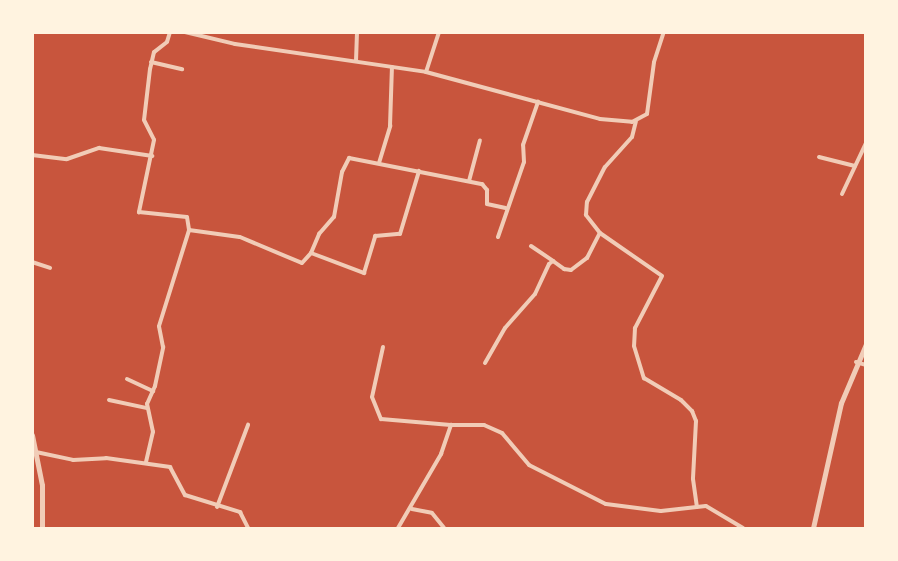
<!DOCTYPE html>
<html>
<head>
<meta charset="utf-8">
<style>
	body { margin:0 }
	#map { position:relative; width:898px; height:561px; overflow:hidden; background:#c8553d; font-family:Commissioner,sans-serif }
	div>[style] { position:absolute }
	.minor>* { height:4px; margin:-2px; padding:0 2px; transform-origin:2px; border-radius:2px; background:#f1ccb7 }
	.tertiary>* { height:5px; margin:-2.5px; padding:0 2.5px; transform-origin:2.5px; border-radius:2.5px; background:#f1ccb7 }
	span { translate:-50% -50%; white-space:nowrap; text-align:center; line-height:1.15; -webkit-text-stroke:5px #fff3e0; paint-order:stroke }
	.frame { position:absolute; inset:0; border:34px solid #fff3e0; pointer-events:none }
</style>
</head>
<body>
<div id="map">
	<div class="minor">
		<div style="left:170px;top:32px;width:10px;rotate:107deg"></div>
		<div style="left:167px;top:42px;width:16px;rotate:142deg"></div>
		<div style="left:154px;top:52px;width:17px;rotate:103deg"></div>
		<div style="left:150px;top:69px;width:51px;rotate:96.7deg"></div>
		<div style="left:144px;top:120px;width:22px;rotate:63deg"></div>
		<div style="left:154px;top:140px;width:74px;rotate:101.8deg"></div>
		<div style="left:139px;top:212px;width:48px;rotate:5.9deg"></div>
		<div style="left:187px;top:217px;width:13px;rotate:81deg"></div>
		<div style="left:185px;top:32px;width:51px;rotate:13.5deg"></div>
		<div style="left:235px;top:44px;width:193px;rotate:8.3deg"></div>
		<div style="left:426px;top:72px;width:180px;rotate:15.1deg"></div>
		<div style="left:600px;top:119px;width:32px;rotate:5deg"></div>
		<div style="left:632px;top:122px;width:17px;rotate:-28deg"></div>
		<div style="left:647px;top:114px;width:52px;rotate:-82.3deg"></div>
		<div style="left:654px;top:62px;width:32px;rotate:-72deg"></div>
		<div style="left:356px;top:61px;width:29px;rotate:-88deg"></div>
		<div style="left:151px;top:62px;width:32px;rotate:13deg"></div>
		<div style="left:426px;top:72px;width:42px;rotate:-72deg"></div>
		<div style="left:32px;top:111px;width:3px;rotate:90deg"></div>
		<div style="left:32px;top:155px;width:35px;rotate:7deg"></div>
		<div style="left:67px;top:159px;width:34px;rotate:-19deg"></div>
		<div style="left:99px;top:148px;width:54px;rotate:8.6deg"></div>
		<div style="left:819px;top:157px;width:37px;rotate:14deg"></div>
		<div style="left:379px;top:163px;width:39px;rotate:-73deg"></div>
		<div style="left:390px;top:126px;width:59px;rotate:-88.1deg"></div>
		<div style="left:469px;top:181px;width:42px;rotate:-75deg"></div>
		<div style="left:842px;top:194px;width:56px;rotate:-64.8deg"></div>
		<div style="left:600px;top:233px;width:75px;rotate:34.7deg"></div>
		<div style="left:662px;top:276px;width:59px;rotate:117.4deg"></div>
		<div style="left:635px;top:328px;width:18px;rotate:93deg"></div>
		<div style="left:634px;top:346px;width:34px;rotate:73deg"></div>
		<div style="left:644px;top:378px;width:43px;rotate:30.7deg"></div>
		<div style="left:681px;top:400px;width:16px;rotate:45deg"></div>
		<div style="left:692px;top:411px;width:11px;rotate:68deg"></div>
		<div style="left:696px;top:421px;width:58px;rotate:93deg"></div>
		<div style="left:693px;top:479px;width:28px;rotate:82deg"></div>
		<div style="left:498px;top:237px;width:79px;rotate:-70.9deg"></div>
		<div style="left:524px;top:162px;width:17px;rotate:-93deg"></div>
		<div style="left:523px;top:145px;width:46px;rotate:-70.8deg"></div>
		<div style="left:531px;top:246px;width:27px;rotate:34deg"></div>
		<div style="left:311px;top:253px;width:21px;rotate:-67deg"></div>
		<div style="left:319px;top:234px;width:23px;rotate:-49deg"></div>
		<div style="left:334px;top:217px;width:46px;rotate:-79.9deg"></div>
		<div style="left:342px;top:172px;width:16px;rotate:-63deg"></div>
		<div style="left:349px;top:158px;width:136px;rotate:11.1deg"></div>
		<div style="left:482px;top:184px;width:8px;rotate:50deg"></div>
		<div style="left:487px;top:190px;width:14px;rotate:90deg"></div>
		<div style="left:487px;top:204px;width:19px;rotate:12deg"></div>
		<div style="left:32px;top:262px;width:19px;rotate:18deg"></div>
		<div style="left:383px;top:347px;width:51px;rotate:102.4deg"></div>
		<div style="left:372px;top:397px;width:24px;rotate:68deg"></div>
		<div style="left:381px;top:419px;width:70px;rotate:4.9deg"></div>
		<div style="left:451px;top:425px;width:33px"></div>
		<div style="left:484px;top:425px;width:20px;rotate:24deg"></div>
		<div style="left:502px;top:433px;width:42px;rotate:49.8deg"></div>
		<div style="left:529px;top:465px;width:86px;rotate:26.9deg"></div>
		<div style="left:606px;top:504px;width:55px;rotate:7.3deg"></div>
		<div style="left:661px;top:511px;width:45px;rotate:-6.3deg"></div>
		<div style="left:706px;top:506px;width:43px;rotate:30.7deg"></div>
		<div style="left:856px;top:362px;width:10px;rotate:17deg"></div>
		<div style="left:485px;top:363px;width:40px;rotate:-60.3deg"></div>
		<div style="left:505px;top:328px;width:45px;rotate:-48.6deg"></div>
		<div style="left:535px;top:294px;width:33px;rotate:-65deg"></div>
		<div style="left:549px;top:264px;width:5px;rotate:-37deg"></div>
		<div style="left:553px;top:261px;width:14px;rotate:36deg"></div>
		<div style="left:564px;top:269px;width:7px;rotate:8deg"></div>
		<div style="left:571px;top:270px;width:20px;rotate:-37deg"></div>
		<div style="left:587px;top:258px;width:28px;rotate:-63deg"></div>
		<div style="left:600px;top:233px;width:23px;rotate:-128deg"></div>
		<div style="left:586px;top:215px;width:13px;rotate:-86deg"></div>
		<div style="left:587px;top:202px;width:39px;rotate:-63deg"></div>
		<div style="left:605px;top:167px;width:40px;rotate:-48deg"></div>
		<div style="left:632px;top:137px;width:16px;rotate:-76deg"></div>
		<div style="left:127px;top:379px;width:29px;rotate:25deg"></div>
		<div style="left:109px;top:400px;width:39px;rotate:12deg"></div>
		<div style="left:36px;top:452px;width:38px;rotate:12deg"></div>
		<div style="left:73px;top:460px;width:33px;rotate:-3deg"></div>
		<div style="left:106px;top:458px;width:65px;rotate:8deg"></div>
		<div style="left:170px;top:467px;width:32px;rotate:62deg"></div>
		<div style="left:185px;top:495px;width:58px;rotate:17.2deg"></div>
		<div style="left:240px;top:512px;width:18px;rotate:63deg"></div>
		<div style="left:146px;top:462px;width:31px;rotate:-77deg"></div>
		<div style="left:153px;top:432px;width:29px;rotate:-102deg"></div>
		<div style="left:147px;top:404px;width:20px;rotate:-66deg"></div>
		<div style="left:155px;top:386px;width:40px;rotate:-78deg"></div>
		<div style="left:163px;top:347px;width:21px;rotate:-101deg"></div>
		<div style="left:159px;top:326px;width:101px;rotate:-72.6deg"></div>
		<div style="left:189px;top:230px;width:51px;rotate:7.8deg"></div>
		<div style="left:240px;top:237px;width:67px;rotate:22.8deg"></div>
		<div style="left:302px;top:263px;width:13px;rotate:-48deg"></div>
		<div style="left:311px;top:253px;width:57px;rotate:20.7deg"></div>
		<div style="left:364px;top:273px;width:39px;rotate:-73deg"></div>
		<div style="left:375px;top:236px;width:25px;rotate:-5deg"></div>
		<div style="left:400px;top:234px;width:66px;rotate:-73.2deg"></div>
		<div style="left:217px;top:507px;width:88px;rotate:-69.3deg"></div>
		<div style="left:412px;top:509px;width:20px;rotate:11deg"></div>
		<div style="left:432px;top:513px;width:19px;rotate:51deg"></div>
		<div style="left:398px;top:528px;width:86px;rotate:-59.8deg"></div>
		<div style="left:441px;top:454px;width:31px;rotate:-71deg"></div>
	</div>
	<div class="tertiary">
		<div style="left:32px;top:435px;width:51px;rotate:78.7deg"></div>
		<div style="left:42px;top:485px;width:43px;rotate:90deg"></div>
		<div style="left:813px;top:528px;width:128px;rotate:-77.4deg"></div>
		<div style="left:841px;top:403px;width:64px;rotate:-67deg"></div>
	</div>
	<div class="frame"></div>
</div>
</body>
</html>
